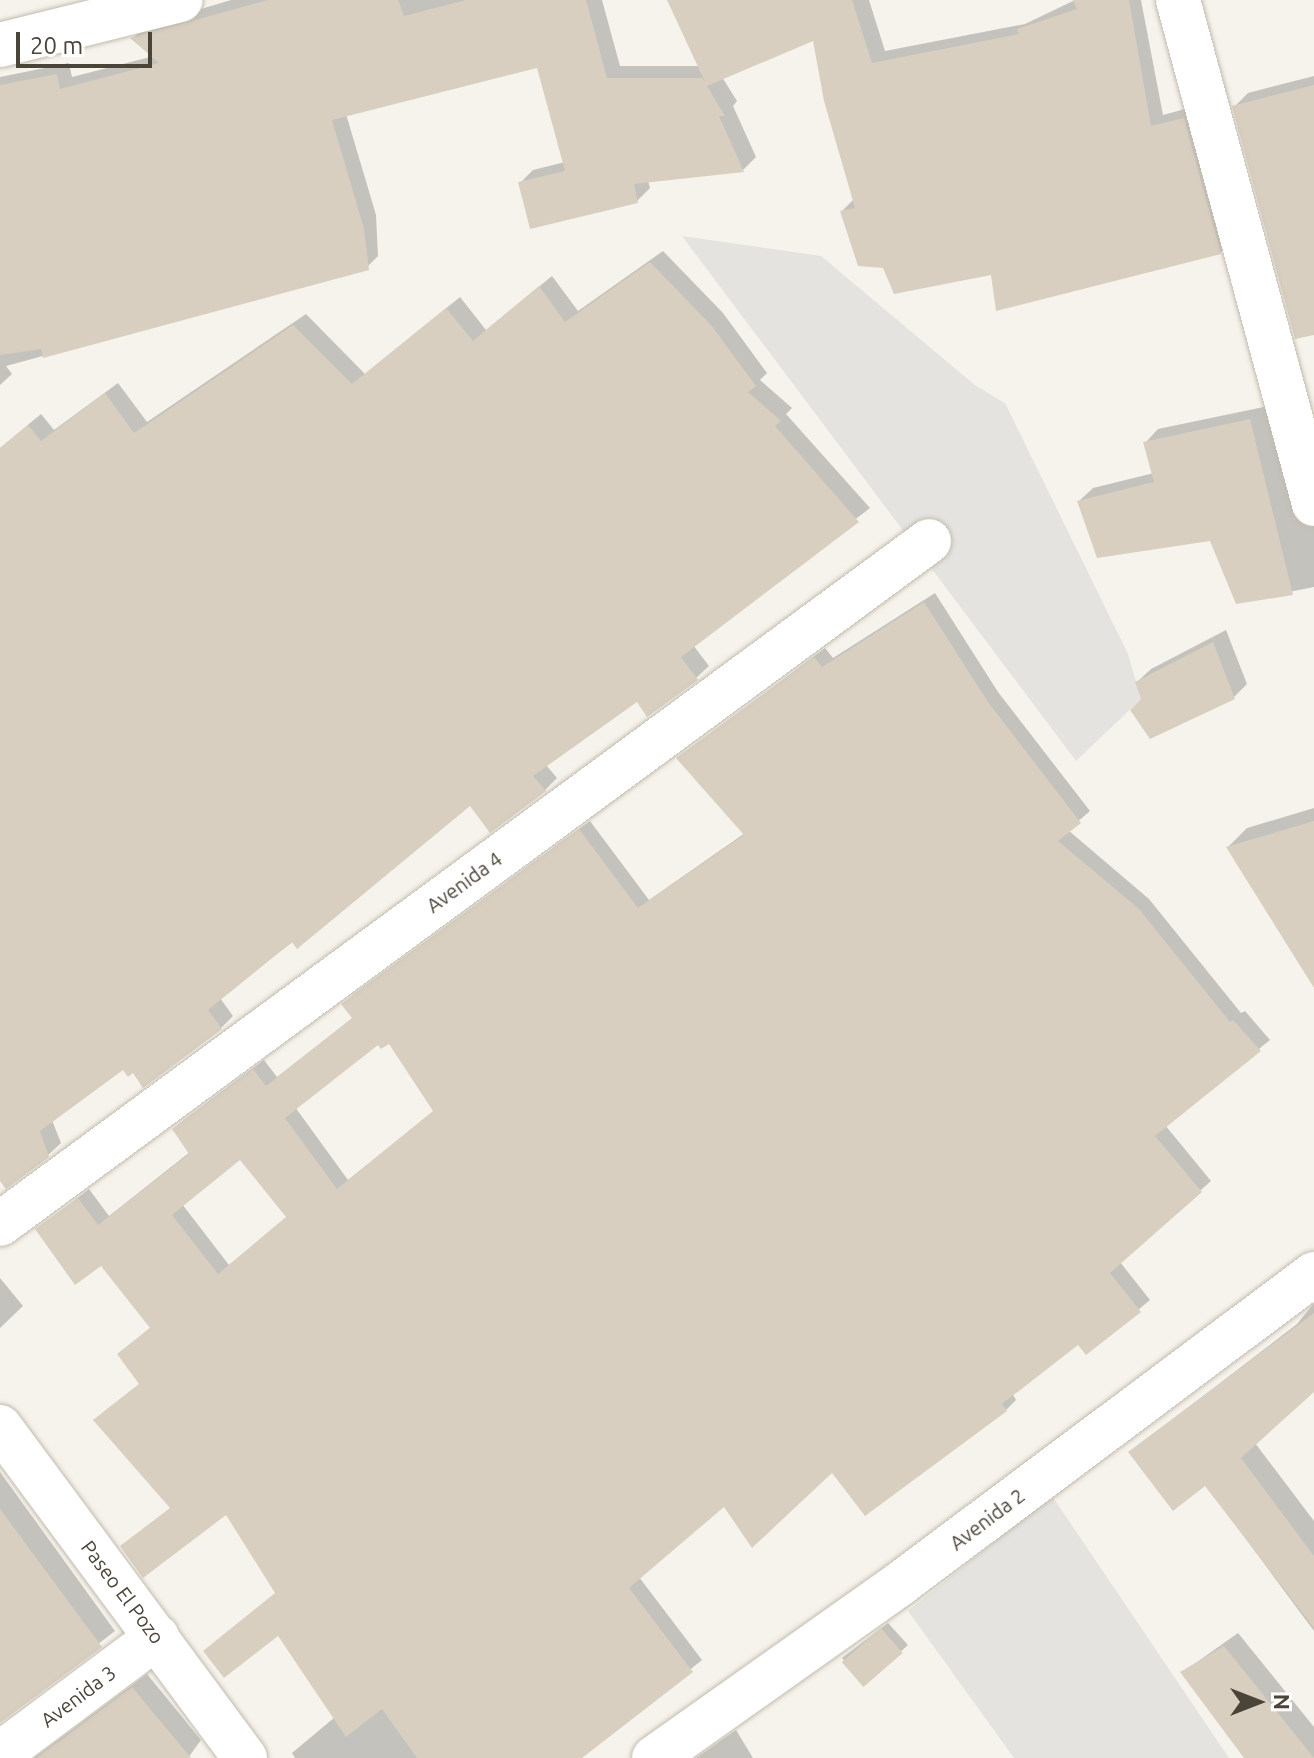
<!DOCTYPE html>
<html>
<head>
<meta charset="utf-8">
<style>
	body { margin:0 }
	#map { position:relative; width:1314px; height:1758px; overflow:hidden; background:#f6f3ec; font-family:Ubuntu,sans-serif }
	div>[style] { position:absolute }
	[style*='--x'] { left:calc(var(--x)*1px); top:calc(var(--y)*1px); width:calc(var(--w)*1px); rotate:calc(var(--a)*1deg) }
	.parking>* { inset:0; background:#e5e3e0 }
	.shadow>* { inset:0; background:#0003 }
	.building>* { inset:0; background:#d8cfc1; transform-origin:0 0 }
	.roads { filter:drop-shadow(0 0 2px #c2bbae) drop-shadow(0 0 2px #c2bbae) }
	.minor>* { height:44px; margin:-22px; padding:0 22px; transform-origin:22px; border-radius:22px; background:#fff }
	span { translate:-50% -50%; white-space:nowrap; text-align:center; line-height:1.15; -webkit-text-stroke:7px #fff; paint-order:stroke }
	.street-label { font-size:20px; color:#4b4439 }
	.north { position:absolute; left:1218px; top:1662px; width:80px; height:80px; -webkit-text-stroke:6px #fff; paint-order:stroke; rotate:90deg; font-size:22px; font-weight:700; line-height:32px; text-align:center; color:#4b4439 }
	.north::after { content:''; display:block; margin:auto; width:28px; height:36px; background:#4b4439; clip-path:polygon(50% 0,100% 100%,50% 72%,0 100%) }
	.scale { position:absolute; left:16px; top:32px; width:136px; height:36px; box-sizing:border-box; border:4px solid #4b4439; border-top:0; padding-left:10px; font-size:24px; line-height:28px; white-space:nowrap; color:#4b4439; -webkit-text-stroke:6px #fff; paint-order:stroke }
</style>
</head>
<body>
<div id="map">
	<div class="parking">
		<div style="clip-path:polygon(682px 236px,821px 256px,976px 386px,1005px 403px,1128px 654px,1141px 699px,1076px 761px)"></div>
		<div style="clip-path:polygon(1052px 1496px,1229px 1758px,1014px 1758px,908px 1611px)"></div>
	</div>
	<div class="shadow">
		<div style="clip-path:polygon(231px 0,602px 0,620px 66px,699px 66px,670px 0,869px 0,885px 51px,1025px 24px,1075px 0,1141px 0,1163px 115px,1196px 106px,1233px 240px,1220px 253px,993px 272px,884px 266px,842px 211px,854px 199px,814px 39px,722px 77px,737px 101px,733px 106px,756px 157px,743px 170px,648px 181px,650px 188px,637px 201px,520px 183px,533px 170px,565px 162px,538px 66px,346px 114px,376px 215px,378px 256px,365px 269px,6px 366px,12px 374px,0 385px,0 77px,69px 63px,72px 77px,154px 56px,133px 38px,145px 26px)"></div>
		<div style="clip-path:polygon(1314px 76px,1314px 333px,1235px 106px,1248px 93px)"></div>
		<div style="clip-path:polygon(663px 251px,723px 313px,767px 373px,760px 380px,792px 408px,786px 414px,870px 508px,693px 645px,709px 666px,696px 678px,637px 700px,546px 765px,557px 778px,545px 790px,471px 804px,220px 998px,233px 1016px,221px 1028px,134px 1071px,123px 1067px,52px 1120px,61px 1143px,48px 1155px,0 1178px,0 448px,41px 414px,54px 430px,118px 383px,147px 422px,306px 314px,365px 374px,460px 297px,486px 330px,552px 276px,578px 311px)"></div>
		<div style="clip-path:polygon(1278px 404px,1314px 511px,1314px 587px,1238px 602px,1212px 539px,1079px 501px,1093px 488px,1154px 473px,1145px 443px,1158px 429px)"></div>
		<div style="clip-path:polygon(evenodd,935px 593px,998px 692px,1090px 811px,1068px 830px,1149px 899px,1241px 1013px,1245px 1011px,1270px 1040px,1165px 1125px,1211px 1181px,1120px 1262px,1150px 1300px,1086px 1353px,1078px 1342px,1012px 1393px,1016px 1400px,1006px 1410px,724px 1504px,639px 1577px,702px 1660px,579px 1758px,295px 1758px,292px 1753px,335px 1717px,278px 1633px,206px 1651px,277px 1592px,226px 1512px,122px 1547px,172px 1507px,106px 1410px,141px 1383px,119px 1354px,151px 1327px,102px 1263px,37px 1230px,89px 1189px,109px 1216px,190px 1152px,174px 1129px,185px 1119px,264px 1060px,277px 1077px,354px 1017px,344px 1004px,354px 994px,590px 821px,649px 900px,745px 833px,679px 758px,825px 648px,833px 658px,935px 593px,389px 1041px,435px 1110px,348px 1180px,295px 1107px,378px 1042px,389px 1041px,935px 593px,241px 1157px,288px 1216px,229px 1265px,182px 1204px,241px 1157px)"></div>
		<div style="clip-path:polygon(1226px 630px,1247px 684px,1234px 697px,1143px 700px,1137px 682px,1151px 669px)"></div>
		<div style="clip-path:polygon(1314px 808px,1314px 963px,1228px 847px,1247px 828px)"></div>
		<div style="clip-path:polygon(0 1278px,23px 1306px,0 1328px)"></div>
		<div style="clip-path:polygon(1314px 1303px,1314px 1390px,1255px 1443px,1314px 1521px,1314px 1631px,1205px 1484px,1130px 1452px,1297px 1324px)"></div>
		<div style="clip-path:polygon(0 1472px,115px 1631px,0 1720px)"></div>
		<div style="clip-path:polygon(888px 1623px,908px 1645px,864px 1684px,842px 1658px)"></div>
		<div style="clip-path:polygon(1238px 1633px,1314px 1727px,1314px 1758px,1246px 1758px,1183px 1672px)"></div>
		<div style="clip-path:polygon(147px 1674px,201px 1740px,188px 1758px,34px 1758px)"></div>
		<div style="clip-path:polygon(736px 1730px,753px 1758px,696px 1758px)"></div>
	</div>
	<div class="building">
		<div style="clip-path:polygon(268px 0,398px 0,404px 16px,466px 0,586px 0,607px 78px,702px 78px,705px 82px,667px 0,852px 0,872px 63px,1019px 34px,1017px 29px,1077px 9px,1073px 0,1129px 0,1151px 126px,1184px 118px,1221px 254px,996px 311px,991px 275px,894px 294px,883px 268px,858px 266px,840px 211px,855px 208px,824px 101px,813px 41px,707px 86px,725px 116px,719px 116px,744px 172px,634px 184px,638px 203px,530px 229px,518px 182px,565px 171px,537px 68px,332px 120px,364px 229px,369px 270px,43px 358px,41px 349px,0 355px,0 85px,57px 74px,60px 89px,159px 63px,130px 38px)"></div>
		<div style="clip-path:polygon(1314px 85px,1314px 335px,1295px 339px,1232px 106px)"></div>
		<div style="clip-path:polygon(650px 262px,711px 325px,756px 386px,748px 392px,781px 421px,775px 426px,859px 522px,681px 657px,698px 680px,647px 717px,637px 702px,533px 776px,546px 791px,490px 833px,470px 806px,297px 949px,292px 942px,208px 1010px,222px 1029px,143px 1088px,133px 1073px,128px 1077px,123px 1070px,40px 1131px,49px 1157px,6px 1189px,0 1181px,0 448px,28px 425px,41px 441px,105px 393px,134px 433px,293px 325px,352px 384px,446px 308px,473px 341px,539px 286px,565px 322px)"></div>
		<div style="clip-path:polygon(1250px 419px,1293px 595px,1236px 604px,1210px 541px,1097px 558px,1077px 501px,1154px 482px,1143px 442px)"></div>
		<div style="clip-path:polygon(evenodd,924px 602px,988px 702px,1081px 823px,1058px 841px,1139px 909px,1230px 1022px,1233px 1020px,1261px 1051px,1155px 1136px,1202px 1192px,1110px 1273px,1141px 1312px,1086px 1355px,1078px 1345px,1002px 1404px,1007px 1411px,865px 1516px,832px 1473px,752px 1548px,724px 1507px,629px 1588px,693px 1672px,582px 1758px,417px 1758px,382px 1709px,346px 1737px,278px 1636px,224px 1678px,203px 1651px,275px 1593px,226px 1515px,143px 1578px,120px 1546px,170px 1508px,93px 1420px,139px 1384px,117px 1354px,150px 1328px,101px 1266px,75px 1285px,35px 1229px,78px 1198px,98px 1225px,189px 1154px,172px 1129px,253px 1069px,266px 1086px,352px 1018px,341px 1004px,579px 829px,638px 908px,744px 835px,676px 758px,814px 657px,822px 667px,924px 602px,389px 1044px,433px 1111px,337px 1189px,285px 1118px,378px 1045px,381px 1049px,389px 1044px,924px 602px,240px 1160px,286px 1217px,218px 1274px,172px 1215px,240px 1160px)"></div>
		<div style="clip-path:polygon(1213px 642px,1235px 699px,1150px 739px,1130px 710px,1141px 699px,1135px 682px)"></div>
		<div style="clip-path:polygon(1314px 821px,1314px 988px,1226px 847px)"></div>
		<div style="clip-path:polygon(1314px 1313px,1314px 1392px,1241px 1458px,1314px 1556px,1314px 1628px,1205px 1486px,1173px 1511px,1128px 1452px)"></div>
		<div style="clip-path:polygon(0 1509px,102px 1647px,0 1723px)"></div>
		<div style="left:881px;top:1628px;width:33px;height:52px;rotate:49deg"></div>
		<div style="clip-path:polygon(1224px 1646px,1314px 1758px,1244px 1758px,1180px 1672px)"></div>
		<div style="clip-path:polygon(132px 1687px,191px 1758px,36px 1758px)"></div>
	</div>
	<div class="roads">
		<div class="minor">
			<div style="--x:1178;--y:0;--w:522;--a:74.9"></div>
			<div style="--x:0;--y:45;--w:186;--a:-14"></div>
			<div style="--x:0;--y:1224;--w:1153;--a:-36.32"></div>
			<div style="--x:0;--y:1427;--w:412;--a:53.5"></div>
			<div style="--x:0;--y:1754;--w:196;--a:-36.7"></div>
			<div style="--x:654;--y:1758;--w:303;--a:-35.3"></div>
			<div style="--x:901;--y:1583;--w:516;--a:-36.8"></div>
		</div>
	</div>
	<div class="street-label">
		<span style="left:464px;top:882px;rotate:-36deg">Avenida 4</span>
		<span style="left:987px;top:1519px;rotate:-37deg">Avenida 2</span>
		<span style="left:123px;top:1592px;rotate:53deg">Paseo El Pozo</span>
		<span style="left:78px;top:1696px;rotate:-37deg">Avenida 3</span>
	</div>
	<div class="north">N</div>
	<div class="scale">20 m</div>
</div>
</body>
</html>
